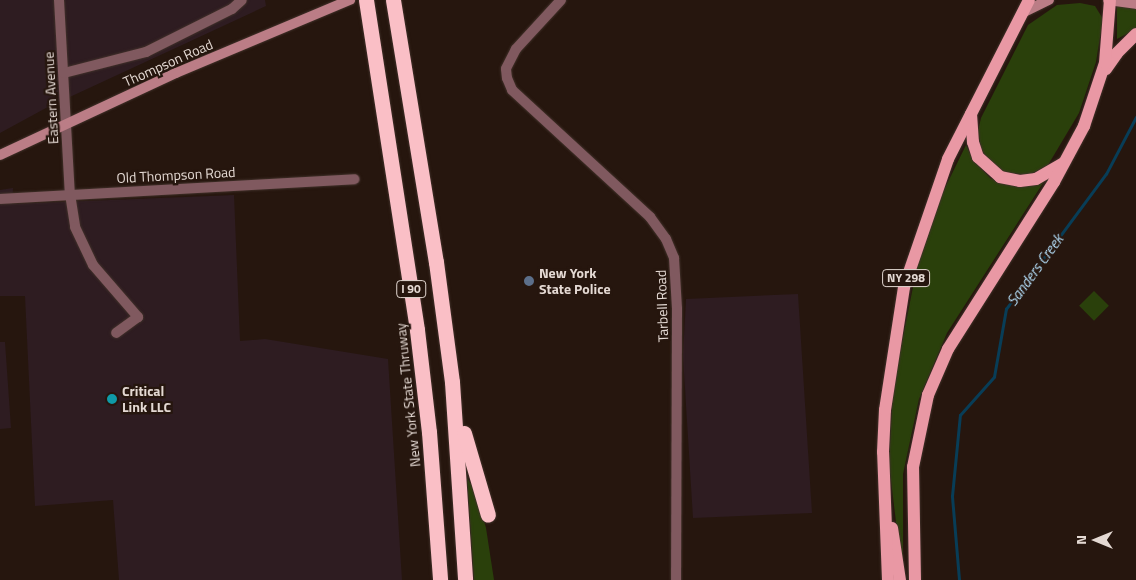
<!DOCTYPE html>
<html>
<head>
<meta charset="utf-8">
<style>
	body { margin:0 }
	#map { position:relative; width:1136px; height:580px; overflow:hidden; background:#26160e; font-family:"Titillium Web",sans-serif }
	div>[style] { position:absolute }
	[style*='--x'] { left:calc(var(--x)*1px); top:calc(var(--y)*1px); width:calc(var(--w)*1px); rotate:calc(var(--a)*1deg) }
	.industrial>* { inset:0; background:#2e1c21 }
	.green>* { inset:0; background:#2a400b; transform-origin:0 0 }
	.stream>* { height:2.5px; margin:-1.25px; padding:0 1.25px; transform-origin:1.25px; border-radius:1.25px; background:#083d57 }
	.roads { filter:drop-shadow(0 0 1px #41312a) drop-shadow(0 0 1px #41312a) }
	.street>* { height:10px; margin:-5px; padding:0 5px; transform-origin:5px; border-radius:5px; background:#80595f }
	.secondary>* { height:10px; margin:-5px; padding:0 5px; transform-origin:5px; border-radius:5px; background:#bb7d86 }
	.primary>* { height:12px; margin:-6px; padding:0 6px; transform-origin:6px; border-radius:6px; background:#e998a4 }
	.highway>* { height:15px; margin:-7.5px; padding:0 7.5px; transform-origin:7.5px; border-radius:7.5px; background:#fabfc6 }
	.dots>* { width:14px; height:14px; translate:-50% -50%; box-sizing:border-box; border:2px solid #26160e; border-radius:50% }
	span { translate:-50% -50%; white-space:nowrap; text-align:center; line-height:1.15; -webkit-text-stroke:4.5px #26160e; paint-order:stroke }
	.shield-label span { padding:1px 4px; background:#26160e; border:1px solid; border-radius:4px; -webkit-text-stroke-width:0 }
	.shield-label { font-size:12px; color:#e4d9d3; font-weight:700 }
	.street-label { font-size:14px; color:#e4d9d3 }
	.poi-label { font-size:14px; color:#e4d9d3; font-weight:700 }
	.left { translate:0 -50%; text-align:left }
	.water-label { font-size:15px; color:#b5dffa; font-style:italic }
	.north { position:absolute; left:1071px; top:515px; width:50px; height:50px; -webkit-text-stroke:4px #26160e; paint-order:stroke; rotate:270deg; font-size:14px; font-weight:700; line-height:20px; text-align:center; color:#e4d9d3 }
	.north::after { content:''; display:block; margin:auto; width:18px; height:22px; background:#e4d9d3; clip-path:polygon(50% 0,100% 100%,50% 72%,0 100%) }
</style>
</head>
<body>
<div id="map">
	<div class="industrial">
		<div style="clip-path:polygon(0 0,265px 0,266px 6px,46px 108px,0 133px)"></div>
		<div style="clip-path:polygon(13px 188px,12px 204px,234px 195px,240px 341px,265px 339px,388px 359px,402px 580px,119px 580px,113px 500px,35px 506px,25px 296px,0 296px,0 190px)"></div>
		<div style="clip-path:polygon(798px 294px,812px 513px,693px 518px,683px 356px,686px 299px)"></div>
		<div style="clip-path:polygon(0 342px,5px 342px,11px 428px,0 429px)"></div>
	</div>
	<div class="green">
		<div style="clip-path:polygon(1080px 3px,1095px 6px,1103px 19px,1096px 62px,1079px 113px,1048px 165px,1029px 175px,1003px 172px,985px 156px,981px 148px,978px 131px,981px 118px,1028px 25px,1057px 5px)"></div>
		<div style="clip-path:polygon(1117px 6px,1136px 8px,1136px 29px,1117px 39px)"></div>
		<div style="clip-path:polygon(966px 145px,973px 160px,990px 178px,1004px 183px,1045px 180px,947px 333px,919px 399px,903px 474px,903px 580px,889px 464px,893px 387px,918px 262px,943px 192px)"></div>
		<div style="left:1094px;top:291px;width:21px;height:21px;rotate:45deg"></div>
		<div style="clip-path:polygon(467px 478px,476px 492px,486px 528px,494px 580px,474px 580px)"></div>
	</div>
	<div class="stream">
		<div style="--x:959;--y:580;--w:84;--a:-94.8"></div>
		<div style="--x:952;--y:496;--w:81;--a:-84.4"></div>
		<div style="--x:960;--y:415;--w:51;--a:-48.2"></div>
		<div style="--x:994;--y:377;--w:69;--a:-80"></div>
		<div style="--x:1006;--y:309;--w:168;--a:-53.5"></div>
		<div style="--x:1106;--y:174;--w:64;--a:-62.2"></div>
	</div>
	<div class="roads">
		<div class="street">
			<div style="--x:59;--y:0;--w:194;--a:86.8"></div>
			<div style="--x:70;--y:194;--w:33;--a:81"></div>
			<div style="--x:75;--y:227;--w:42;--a:64.7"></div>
			<div style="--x:93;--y:265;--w:69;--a:49.1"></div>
			<div style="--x:138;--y:317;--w:27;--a:144"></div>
			<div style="--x:561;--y:0;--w:67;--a:132.6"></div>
			<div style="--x:516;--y:49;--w:22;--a:117"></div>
			<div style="--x:506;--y:69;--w:9;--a:84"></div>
			<div style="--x:507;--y:78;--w:13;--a:67"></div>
			<div style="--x:512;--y:90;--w:188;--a:42.6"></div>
			<div style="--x:650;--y:217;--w:27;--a:54"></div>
			<div style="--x:666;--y:239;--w:21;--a:67"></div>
			<div style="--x:674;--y:258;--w:51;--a:86.6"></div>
			<div style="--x:677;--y:309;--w:271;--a:90.2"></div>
			<div style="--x:64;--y:73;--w:85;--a:-14.4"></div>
			<div style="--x:146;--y:52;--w:96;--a:-26.6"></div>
			<div style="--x:232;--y:9;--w:13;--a:-42"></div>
			<div style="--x:0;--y:199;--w:355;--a:-3.2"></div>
		</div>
		<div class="secondary">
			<div style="--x:1108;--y:0;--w:28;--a:8"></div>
			<div style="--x:1022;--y:13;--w:30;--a:-26"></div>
			<div style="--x:0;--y:155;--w:194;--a:-25"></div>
			<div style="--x:176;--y:73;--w:189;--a:-22.8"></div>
		</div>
		<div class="primary">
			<div style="--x:1106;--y:69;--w:19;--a:-55"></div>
			<div style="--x:1117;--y:53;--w:27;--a:-45"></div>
			<div style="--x:971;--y:114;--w:28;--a:86"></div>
			<div style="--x:973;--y:142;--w:16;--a:72"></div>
			<div style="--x:978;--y:157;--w:30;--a:42"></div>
			<div style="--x:1000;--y:177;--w:20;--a:11"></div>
			<div style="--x:1020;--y:181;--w:16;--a:-7"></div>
			<div style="--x:1036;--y:179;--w:32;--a:-30"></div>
			<div style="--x:892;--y:528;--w:53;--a:81.3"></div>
			<div style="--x:888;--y:580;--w:128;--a:-92.2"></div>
			<div style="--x:883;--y:452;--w:42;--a:-87.3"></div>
			<div style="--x:885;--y:410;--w:124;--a:-81.2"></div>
			<div style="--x:904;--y:287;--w:135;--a:-71"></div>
			<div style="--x:948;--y:159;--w:178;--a:-63"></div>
			<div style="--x:915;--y:580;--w:113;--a:-91"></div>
			<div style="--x:913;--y:467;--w:74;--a:-78.2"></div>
			<div style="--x:928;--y:395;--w:50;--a:-66.5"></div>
			<div style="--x:948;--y:349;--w:198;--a:-57.6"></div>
			<div style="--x:1054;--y:182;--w:64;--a:-61.8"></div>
			<div style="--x:1084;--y:126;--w:66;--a:-71.6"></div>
			<div style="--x:1105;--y:63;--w:63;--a:-85.5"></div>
		</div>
		<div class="highway">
			<div style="--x:366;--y:0;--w:334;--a:81.2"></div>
			<div style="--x:417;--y:330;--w:103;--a:83.3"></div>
			<div style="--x:429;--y:432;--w:148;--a:85.7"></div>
			<div style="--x:393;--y:0;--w:266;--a:80.7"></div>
			<div style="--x:436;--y:262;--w:121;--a:82.4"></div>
			<div style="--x:452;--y:382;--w:198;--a:86.2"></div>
			<div style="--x:464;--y:433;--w:85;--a:73.7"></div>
		</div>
	</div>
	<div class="dots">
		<div style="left:529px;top:281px;background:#5c6f8a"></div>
		<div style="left:112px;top:399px;background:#0f9aa8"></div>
	</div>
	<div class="shield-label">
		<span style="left:906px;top:278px">NY 298</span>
		<span style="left:411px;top:289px">I 90</span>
	</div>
	<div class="street-label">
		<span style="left:168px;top:63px;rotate:-24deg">Thompson Road</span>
		<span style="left:51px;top:98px;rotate:-93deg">Eastern Avenue</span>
		<span style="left:176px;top:175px;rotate:-3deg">Old Thompson Road</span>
		<span style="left:662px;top:306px;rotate:-92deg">Tarbell Road</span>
		<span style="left:408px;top:395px;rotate:-96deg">New York State Thruway</span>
	</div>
	<div class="poi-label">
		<span class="left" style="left:539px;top:281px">New York<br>State Police</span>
		<span class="left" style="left:122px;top:399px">Critical<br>Link LLC</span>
	</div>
	<div class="water-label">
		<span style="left:1035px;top:270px;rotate:-54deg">Sanders Creek</span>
	</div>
	<div class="north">N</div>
</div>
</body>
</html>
